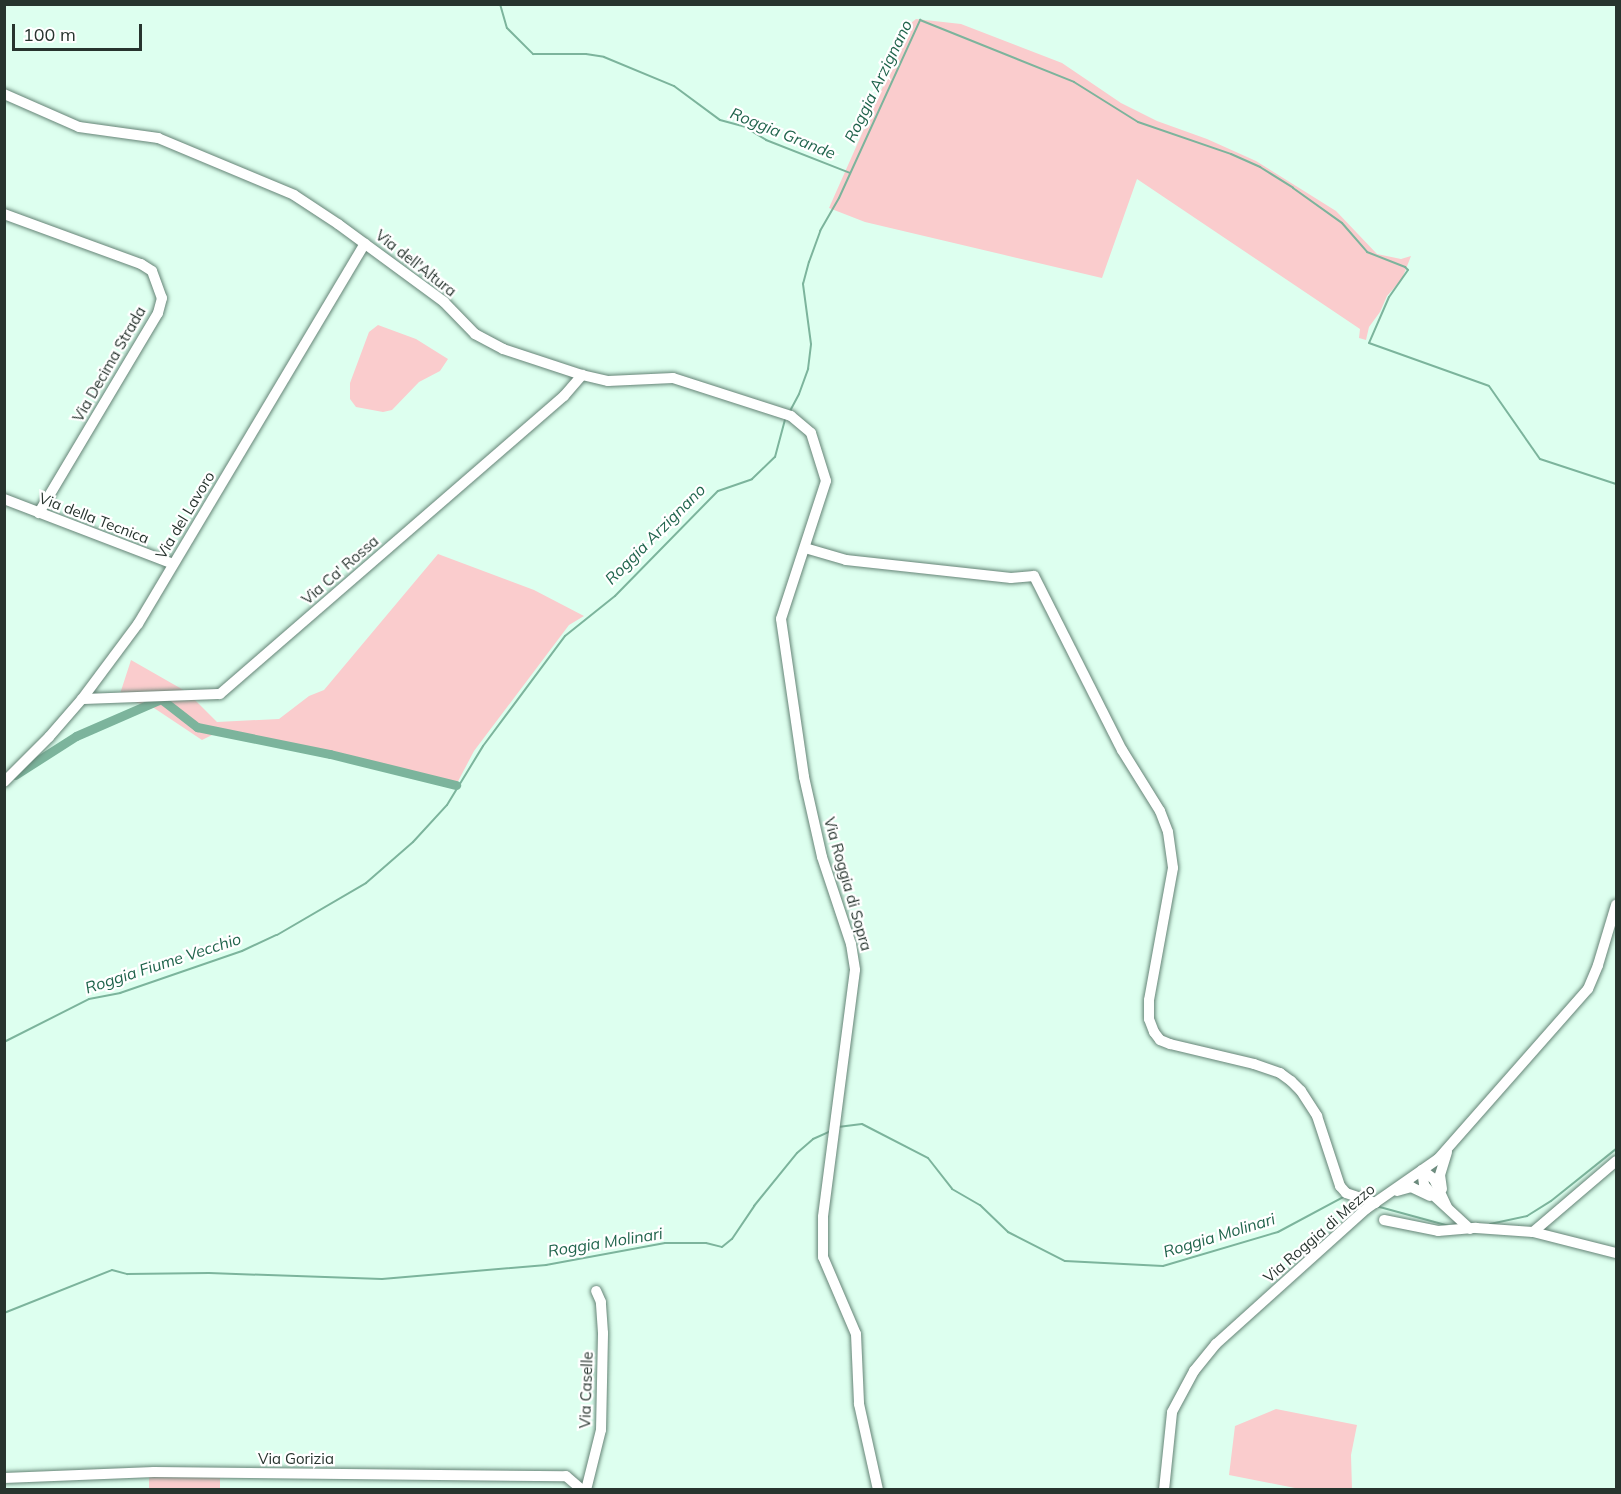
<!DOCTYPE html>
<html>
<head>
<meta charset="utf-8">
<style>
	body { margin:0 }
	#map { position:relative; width:1621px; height:1494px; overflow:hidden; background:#ddffef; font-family:Mulish,sans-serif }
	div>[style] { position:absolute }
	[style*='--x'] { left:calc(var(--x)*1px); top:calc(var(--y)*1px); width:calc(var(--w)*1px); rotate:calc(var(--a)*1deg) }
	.green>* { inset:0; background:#facccd; transform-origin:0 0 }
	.stream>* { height:2px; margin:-1px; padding:0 1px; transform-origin:1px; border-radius:1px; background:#7cb49c }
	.canal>* { height:9px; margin:-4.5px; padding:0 4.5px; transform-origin:4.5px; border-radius:4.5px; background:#7cb49c }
	.roads { filter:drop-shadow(0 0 2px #658476) drop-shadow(0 0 2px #658476) }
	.minor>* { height:10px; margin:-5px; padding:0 5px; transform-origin:5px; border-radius:5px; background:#fff }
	span { translate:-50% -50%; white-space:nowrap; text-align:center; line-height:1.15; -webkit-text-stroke:4.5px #fff; paint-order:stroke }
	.street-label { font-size:15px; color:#27342e }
	.water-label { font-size:16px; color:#20644c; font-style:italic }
	.frame { position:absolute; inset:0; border:6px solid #27342e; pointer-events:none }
	.scale { position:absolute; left:12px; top:24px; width:130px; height:27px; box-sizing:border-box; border:3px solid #27342e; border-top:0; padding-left:8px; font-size:18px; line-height:21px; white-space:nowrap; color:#27342e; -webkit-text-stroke:4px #fff; paint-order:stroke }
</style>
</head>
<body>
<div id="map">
	<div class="green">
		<div style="clip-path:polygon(916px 19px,961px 24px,1062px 63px,1121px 103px,1157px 121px,1207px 139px,1256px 161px,1336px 211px,1377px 254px,1401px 259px,1411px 256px,1402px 279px,1387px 296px,1380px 312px,1369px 327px,1366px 340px,1359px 338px,1360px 329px,1137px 179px,1102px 278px,865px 222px,829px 208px,911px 23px)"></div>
		<div style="clip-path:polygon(378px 325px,416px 339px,448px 359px,440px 371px,419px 382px,392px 410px,383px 412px,356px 407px,350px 399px,350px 383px,369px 332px)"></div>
		<div style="clip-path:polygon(438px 554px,534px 590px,584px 616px,569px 625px,474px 751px,454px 789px,381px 766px,216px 733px,202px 740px,154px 708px,119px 697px,131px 660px,187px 692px,217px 722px,279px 719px,309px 696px,324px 690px)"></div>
		<div style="clip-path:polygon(1276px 1409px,1357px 1425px,1351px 1455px,1352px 1489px,1300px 1489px,1229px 1475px,1235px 1426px)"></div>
		<div style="left:149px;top:1475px;width:71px;height:16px"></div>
	</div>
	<div class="stream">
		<div style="--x:500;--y:4;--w:25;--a:74"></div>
		<div style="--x:507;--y:28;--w:37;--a:45"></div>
		<div style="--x:533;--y:54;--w:53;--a:0"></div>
		<div style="--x:586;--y:54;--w:18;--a:9"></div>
		<div style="--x:604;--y:57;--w:76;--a:22.5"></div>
		<div style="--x:674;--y:86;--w:57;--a:36.5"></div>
		<div style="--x:720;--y:120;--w:24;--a:15"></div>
		<div style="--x:743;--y:126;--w:27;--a:31"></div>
		<div style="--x:766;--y:140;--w:90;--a:21.4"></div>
		<div style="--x:790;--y:411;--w:19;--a:-62"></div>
		<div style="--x:799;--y:394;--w:27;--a:-70"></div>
		<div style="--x:808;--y:369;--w:25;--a:-83"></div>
		<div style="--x:811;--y:344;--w:61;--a:-97.6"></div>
		<div style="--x:803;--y:284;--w:23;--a:-75"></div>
		<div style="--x:809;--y:262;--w:33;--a:-70"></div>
		<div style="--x:820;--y:231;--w:38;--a:-60"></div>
		<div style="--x:839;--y:198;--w:196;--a:-65.5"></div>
		<div style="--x:920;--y:20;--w:166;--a:21.9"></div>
		<div style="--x:1074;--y:82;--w:75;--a:32"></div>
		<div style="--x:1138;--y:122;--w:98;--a:19"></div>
		<div style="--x:1231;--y:154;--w:32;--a:24"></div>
		<div style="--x:1260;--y:167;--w:39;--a:32"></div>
		<div style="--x:1293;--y:188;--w:60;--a:35.5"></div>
		<div style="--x:1342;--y:223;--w:38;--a:49"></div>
		<div style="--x:1367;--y:252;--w:41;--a:21.5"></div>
		<div style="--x:1405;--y:267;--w:4;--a:45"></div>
		<div style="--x:1408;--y:270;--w:33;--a:125"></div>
		<div style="--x:1389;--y:297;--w:50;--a:113.5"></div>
		<div style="--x:1369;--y:343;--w:127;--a:19.7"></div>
		<div style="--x:1489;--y:386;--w:89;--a:55.1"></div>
		<div style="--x:1540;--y:459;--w:80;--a:18.2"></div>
		<div style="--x:4;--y:1042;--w:95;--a:-26.8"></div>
		<div style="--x:89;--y:999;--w:32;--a:-11"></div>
		<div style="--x:120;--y:993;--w:129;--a:-19"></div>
		<div style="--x:242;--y:951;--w:38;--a:-25"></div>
		<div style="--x:277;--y:935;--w:103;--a:-30.3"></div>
		<div style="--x:366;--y:883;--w:62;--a:-41.1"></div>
		<div style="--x:413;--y:842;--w:50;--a:-47.4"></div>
		<div style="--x:447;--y:805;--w:69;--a:-58.6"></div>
		<div style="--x:483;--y:746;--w:137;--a:-53.3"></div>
		<div style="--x:565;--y:636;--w:64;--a:-38.7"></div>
		<div style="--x:615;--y:596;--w:147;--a:-45.6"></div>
		<div style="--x:718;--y:491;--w:36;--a:-19"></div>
		<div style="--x:752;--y:479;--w:32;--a:-44"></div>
		<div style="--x:775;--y:457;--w:39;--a:-75"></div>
		<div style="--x:838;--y:1127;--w:24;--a:-7"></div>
		<div style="--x:862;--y:1124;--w:74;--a:27.3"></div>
		<div style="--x:928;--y:1158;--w:39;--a:52"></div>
		<div style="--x:952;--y:1189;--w:32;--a:30"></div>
		<div style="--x:980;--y:1205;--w:39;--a:44"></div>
		<div style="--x:1008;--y:1232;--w:64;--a:27"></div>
		<div style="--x:1065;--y:1261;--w:98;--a:2.9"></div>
		<div style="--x:1163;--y:1266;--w:120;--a:-16.5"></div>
		<div style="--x:1278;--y:1232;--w:76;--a:-28.2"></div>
		<div style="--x:1376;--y:1206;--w:76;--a:15.3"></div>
		<div style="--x:1490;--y:1224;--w:38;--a:-12"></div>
		<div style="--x:1527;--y:1216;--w:28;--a:-32"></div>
		<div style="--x:1551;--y:1201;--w:83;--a:-38.7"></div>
		<div style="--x:4;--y:1313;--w:116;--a:-21.7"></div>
		<div style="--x:112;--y:1270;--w:16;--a:15"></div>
		<div style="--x:127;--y:1274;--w:82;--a:-0.7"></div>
		<div style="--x:209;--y:1273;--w:173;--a:2"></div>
		<div style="--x:382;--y:1279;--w:165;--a:-4.9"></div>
		<div style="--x:546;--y:1265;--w:121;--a:-10.5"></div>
		<div style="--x:665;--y:1243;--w:41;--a:0"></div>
		<div style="--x:706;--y:1243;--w:16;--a:14"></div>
		<div style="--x:722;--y:1247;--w:13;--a:-39"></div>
		<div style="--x:732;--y:1239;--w:40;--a:-56"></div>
		<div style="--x:754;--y:1206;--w:68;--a:-50.9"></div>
		<div style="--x:797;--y:1153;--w:21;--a:-41"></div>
		<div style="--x:813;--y:1139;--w:20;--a:-24"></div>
	</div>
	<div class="canal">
		<div style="--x:15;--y:775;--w:72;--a:-32.6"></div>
		<div style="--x:76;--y:736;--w:93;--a:-23.5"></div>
		<div style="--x:161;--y:699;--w:46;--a:37.9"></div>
		<div style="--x:197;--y:727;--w:136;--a:11.5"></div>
		<div style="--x:330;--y:754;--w:130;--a:13.8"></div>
	</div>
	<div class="roads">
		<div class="minor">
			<div style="--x:4;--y:94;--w:82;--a:23.7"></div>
			<div style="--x:79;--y:127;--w:80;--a:7.9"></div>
			<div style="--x:158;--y:138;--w:147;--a:22.7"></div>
			<div style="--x:294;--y:195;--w:53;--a:33.4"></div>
			<div style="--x:338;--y:224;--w:132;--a:36.3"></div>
			<div style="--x:444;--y:302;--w:45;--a:45.9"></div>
			<div style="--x:475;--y:334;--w:32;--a:28"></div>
			<div style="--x:503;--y:349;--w:83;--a:18.2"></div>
			<div style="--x:582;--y:375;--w:27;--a:13"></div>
			<div style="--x:608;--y:381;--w:65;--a:-2.6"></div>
			<div style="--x:673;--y:378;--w:124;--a:17.9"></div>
			<div style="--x:791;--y:416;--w:26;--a:40"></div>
			<div style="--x:811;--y:433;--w:50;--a:72.6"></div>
			<div style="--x:826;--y:481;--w:145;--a:108.1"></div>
			<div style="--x:781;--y:619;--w:160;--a:81.7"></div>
			<div style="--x:804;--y:777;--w:82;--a:77.3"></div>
			<div style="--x:822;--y:857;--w:92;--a:71.6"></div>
			<div style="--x:851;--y:944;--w:26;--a:81"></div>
			<div style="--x:855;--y:970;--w:249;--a:97.4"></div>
			<div style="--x:823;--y:1217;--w:40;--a:90"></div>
			<div style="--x:823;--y:1257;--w:84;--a:66.8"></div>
			<div style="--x:856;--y:1334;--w:70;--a:87.5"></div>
			<div style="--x:859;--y:1404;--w:88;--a:77.5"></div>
			<div style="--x:4;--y:214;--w:146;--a:20.1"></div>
			<div style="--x:141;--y:264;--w:13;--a:32"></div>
			<div style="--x:152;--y:271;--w:29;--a:70"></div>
			<div style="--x:162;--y:298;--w:16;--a:105"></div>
			<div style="--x:158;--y:313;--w:233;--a:120.8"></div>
			<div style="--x:4;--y:499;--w:181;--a:21"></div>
			<div style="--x:805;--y:548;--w:43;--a:16.3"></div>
			<div style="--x:846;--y:560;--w:166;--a:6.2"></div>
			<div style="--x:1011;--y:578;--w:23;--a:-5"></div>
			<div style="--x:1034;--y:576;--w:195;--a:63.2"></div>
			<div style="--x:1122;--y:750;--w:72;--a:58.1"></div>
			<div style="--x:1160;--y:811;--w:22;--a:69"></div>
			<div style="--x:1168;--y:832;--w:36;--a:82"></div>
			<div style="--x:1173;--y:868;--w:134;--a:100.3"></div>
			<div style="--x:1149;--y:1000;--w:19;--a:90"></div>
			<div style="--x:1149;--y:1019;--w:14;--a:69"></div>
			<div style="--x:1154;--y:1032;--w:10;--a:53"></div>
			<div style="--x:1160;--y:1040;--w:11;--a:22"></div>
			<div style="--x:1170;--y:1044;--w:86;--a:13.4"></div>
			<div style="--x:1254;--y:1064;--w:28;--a:19"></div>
			<div style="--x:1280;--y:1073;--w:14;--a:36"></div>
			<div style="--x:1291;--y:1081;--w:14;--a:45"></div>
			<div style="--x:1301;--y:1091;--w:30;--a:57"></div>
			<div style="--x:1317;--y:1116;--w:74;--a:71.8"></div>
			<div style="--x:1340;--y:1186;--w:9;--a:49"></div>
			<div style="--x:1346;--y:1193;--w:31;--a:19"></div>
			<div style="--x:82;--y:699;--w:138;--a:-2.1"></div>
			<div style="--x:220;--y:694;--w:455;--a:-40.9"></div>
			<div style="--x:564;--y:396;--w:28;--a:-49"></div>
			<div style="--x:4;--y:782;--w:64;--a:-45"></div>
			<div style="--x:49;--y:737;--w:50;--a:-49"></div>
			<div style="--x:82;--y:699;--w:94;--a:-53.3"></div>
			<div style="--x:138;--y:624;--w:443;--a:-59.2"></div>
			<div style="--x:1442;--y:1189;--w:14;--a:-98"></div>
			<div style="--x:1440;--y:1175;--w:24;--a:-73"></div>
			<div style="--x:1397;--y:1191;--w:15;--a:-16"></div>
			<div style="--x:1411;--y:1187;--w:21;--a:25"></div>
			<div style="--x:1447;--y:1207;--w:31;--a:-115"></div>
			<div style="--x:1434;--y:1179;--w:15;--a:-143"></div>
			<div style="--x:1422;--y:1170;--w:15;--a:82"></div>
			<div style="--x:1424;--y:1185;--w:11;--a:49"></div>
			<div style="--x:1431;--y:1193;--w:53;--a:42.7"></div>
			<div style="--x:1384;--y:1220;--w:55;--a:11.5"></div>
			<div style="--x:1438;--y:1231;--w:38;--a:-5"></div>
			<div style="--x:1476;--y:1228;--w:57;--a:4"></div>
			<div style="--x:1533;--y:1232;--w:86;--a:14.2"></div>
			<div style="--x:1533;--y:1232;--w:109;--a:-40.5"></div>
			<div style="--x:4;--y:1478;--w:150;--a:-2.3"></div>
			<div style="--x:154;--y:1472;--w:412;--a:0.6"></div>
			<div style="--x:566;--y:1476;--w:21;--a:41"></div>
			<div style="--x:586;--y:1490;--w:62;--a:-76"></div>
			<div style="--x:601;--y:1430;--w:97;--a:-88.8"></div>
			<div style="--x:603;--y:1333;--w:31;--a:-94"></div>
			<div style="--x:601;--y:1302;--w:12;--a:-114"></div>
			<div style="--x:1164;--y:1490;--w:78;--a:-84.1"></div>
			<div style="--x:1172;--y:1412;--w:47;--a:-61.8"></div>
			<div style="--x:1194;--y:1371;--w:35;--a:-51"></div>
			<div style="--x:1216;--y:1344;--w:202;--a:-42"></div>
			<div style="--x:1366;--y:1209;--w:88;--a:-34.8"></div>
			<div style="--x:1438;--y:1159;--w:227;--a:-48.6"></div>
			<div style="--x:1588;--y:989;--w:26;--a:-67"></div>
			<div style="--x:1598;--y:965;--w:63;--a:-73.3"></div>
		</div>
	</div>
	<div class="street-label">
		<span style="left:416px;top:263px;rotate:38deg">Via dell'Altura</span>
		<span style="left:109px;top:364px;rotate:-60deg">Via Decima Strada</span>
		<span style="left:185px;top:515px;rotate:-59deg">Via del Lavoro</span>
		<span style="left:94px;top:518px;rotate:21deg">Via della Tecnica</span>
		<span style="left:340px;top:570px;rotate:-41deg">Via Ca' Rossa</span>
		<span style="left:848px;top:884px;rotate:74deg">Via Roggia di Sopra</span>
		<span style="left:1319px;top:1233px;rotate:-41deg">Via Roggia di Mezzo</span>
		<span style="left:586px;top:1390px;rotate:-88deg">Via Caselle</span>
		<span style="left:296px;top:1459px">Via Gorizia</span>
	</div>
	<div class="water-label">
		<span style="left:878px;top:81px;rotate:-64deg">Roggia Arzignano</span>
		<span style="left:783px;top:133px;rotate:22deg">Roggia Grande</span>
		<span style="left:655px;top:534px;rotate:-45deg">Roggia Arzignano</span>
		<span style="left:163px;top:963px;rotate:-18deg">Roggia Fiume Vecchio</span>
		<span style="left:1219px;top:1235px;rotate:-17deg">Roggia Molinari</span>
		<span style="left:605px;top:1242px;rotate:-9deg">Roggia Molinari</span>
	</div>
	<div class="frame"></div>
	<div class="scale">100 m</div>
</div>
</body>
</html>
